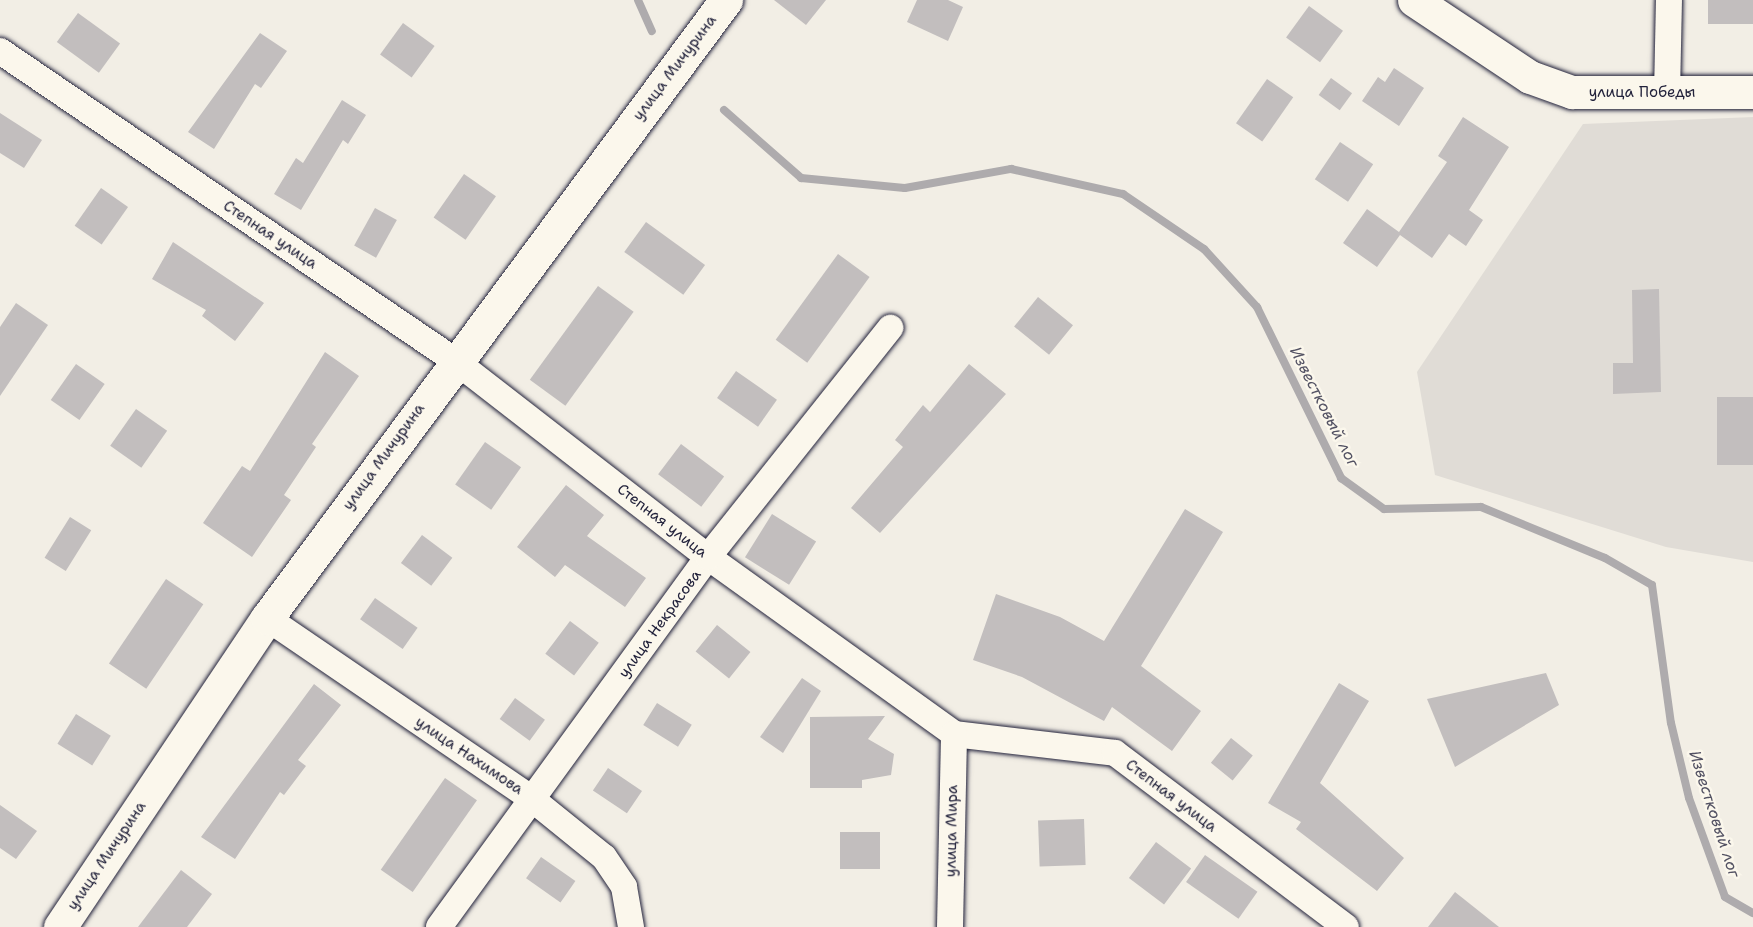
<!DOCTYPE html>
<html>
<head>
<meta charset="utf-8">
<style>
	body { margin:0 }
	#map { position:relative; width:1753px; height:927px; overflow:hidden; background:#f2eee5; font-family:"Shantell Sans",sans-serif }
	div>[style] { position:absolute }
	[style*='--x'] { left:calc(var(--x)*1px); top:calc(var(--y)*1px); width:calc(var(--w)*1px); rotate:calc(var(--a)*1deg) }
	.built>* { inset:0; background:#e0dcd6 }
	.stream>* { height:8px; margin:-4px; padding:0 4px; transform-origin:4px; border-radius:4px; background:#aeabad }
	.building>* { inset:0; background:#c2bebe; transform-origin:0 0 }
	.roads { filter:drop-shadow(0 0 2px #22223b) drop-shadow(0 0 2px #22223b) }
	.street>* { height:26px; margin:-13px; padding:0 13px; transform-origin:13px; border-radius:13px; background:#fbf7ec }
	.secondary>* { height:33px; margin:-16.5px; padding:0 16.5px; transform-origin:16.5px; border-radius:16.5px; background:#fbf7ec }
	span { translate:-50% -50%; white-space:nowrap; text-align:center; line-height:1.15; -webkit-text-stroke:5px #fbf7ec; paint-order:stroke }
	.street-label { font-size:15px; color:#22223b }
	.water-label { font-size:16px; color:#535263; font-style:italic }
</style>
</head>
<body>
<div id="map">
	<div class="built">
		<div style="clip-path:polygon(1753px 117px,1753px 562px,1666px 547px,1435px 475px,1417px 372px,1583px 124px)"></div>
	</div>
	<div class="stream">
		<div style="--x:638;--y:0;--w:34;--a:66"></div>
		<div style="--x:724;--y:110;--w:103;--a:41.4"></div>
		<div style="--x:801;--y:178;--w:104;--a:5.5"></div>
		<div style="--x:905;--y:188;--w:108;--a:-10.2"></div>
		<div style="--x:1011;--y:169;--w:115;--a:12.6"></div>
		<div style="--x:1123;--y:194;--w:98;--a:34.2"></div>
		<div style="--x:1204;--y:249;--w:79;--a:47.6"></div>
		<div style="--x:1257;--y:307;--w:191;--a:63.8"></div>
		<div style="--x:1341;--y:478;--w:53;--a:35.8"></div>
		<div style="--x:1384;--y:509;--w:97;--a:-1.2"></div>
		<div style="--x:1481;--y:507;--w:134;--a:22.4"></div>
		<div style="--x:1605;--y:558;--w:54;--a:29.9"></div>
		<div style="--x:1652;--y:585;--w:139;--a:82.2"></div>
		<div style="--x:1671;--y:723;--w:77;--a:76.5"></div>
		<div style="--x:1689;--y:798;--w:105;--a:70"></div>
		<div style="--x:1725;--y:897;--w:32;--a:30"></div>
	</div>
	<div class="building">
		<div style="clip-path:polygon(774px 0,826px 0,806px 25px)"></div>
		<div style="clip-path:polygon(917px 0,948px 0,963px 7px,948px 41px,907px 22px)"></div>
		<div style="left:1708px;top:0;width:45px;height:24px"></div>
		<div style="left:1309px;top:6px;width:42px;height:39px;rotate:36deg"></div>
		<div style="left:78px;top:13px;width:52px;height:36px;rotate:36deg"></div>
		<div style="left:403px;top:23px;width:39px;height:39px;rotate:36deg"></div>
		<div style="clip-path:polygon(260px 33px,287px 51px,261px 88px,255px 84px,214px 149px,188px 132px)"></div>
		<div style="clip-path:polygon(1394px 68px,1424px 88px,1399px 126px,1362px 101px,1378px 77px,1385px 82px)"></div>
		<div style="left:1331px;top:78px;width:26px;height:21px;rotate:36deg"></div>
		<div style="left:1267px;top:79px;width:32px;height:54px;rotate:35deg"></div>
		<div style="clip-path:polygon(342px 100px,366px 115px,348px 144px,343px 140px,301px 210px,274px 194px,296px 158px,303px 163px)"></div>
		<div style="clip-path:polygon(0 113px,42px 140px,24px 168px,0 153px)"></div>
		<div style="clip-path:polygon(1463px 117px,1509px 147px,1469px 210px,1483px 220px,1466px 246px,1449px 234px,1432px 258px,1400px 235px,1377px 267px,1343px 243px,1367px 209px,1399px 232px,1447px 162px,1438px 156px)"></div>
		<div style="left:1340px;top:142px;width:40px;height:45px;rotate:34deg"></div>
		<div style="left:464px;top:174px;width:39px;height:53px;rotate:35deg"></div>
		<div style="left:101px;top:188px;width:33px;height:46px;rotate:35deg"></div>
		<div style="left:375px;top:208px;width:25px;height:43px;rotate:29deg"></div>
		<div style="left:646px;top:222px;width:73px;height:37px;rotate:36deg"></div>
		<div style="clip-path:polygon(173px 242px,264px 303px,235px 341px,202px 316px,206px 310px,152px 279px)"></div>
		<div style="left:838px;top:254px;width:39px;height:106px;rotate:36deg"></div>
		<div style="left:598px;top:286px;width:44px;height:116px;rotate:36deg"></div>
		<div style="clip-path:polygon(1659px 289px,1661px 392px,1613px 394px,1613px 363px,1633px 363px,1632px 290px)"></div>
		<div style="left:1038px;top:297px;width:45px;height:38px;rotate:39deg"></div>
		<div style="clip-path:polygon(16px 303px,48px 325px,0 396px,0 327px)"></div>
		<div style="clip-path:polygon(325px 352px,359px 376px,312px 444px,316px 447px,284px 495px,291px 500px,252px 557px,203px 523px,242px 466px,250px 471px)"></div>
		<div style="left:76px;top:364px;width:35px;height:44px;rotate:35deg"></div>
		<div style="clip-path:polygon(969px 364px,1006px 394px,880px 533px,851px 508px,903px 447px,895px 440px,923px 405px,930px 412px)"></div>
		<div style="left:736px;top:371px;width:50px;height:33px;rotate:35deg"></div>
		<div style="left:1753px;top:397px;width:68px;height:36px;rotate:90deg"></div>
		<div style="left:136px;top:409px;width:38px;height:45px;rotate:35deg"></div>
		<div style="left:485px;top:442px;width:44px;height:52px;rotate:35deg"></div>
		<div style="left:681px;top:444px;width:54px;height:38px;rotate:37deg"></div>
		<div style="clip-path:polygon(566px 485px,604px 515px,587px 536px,646px 578px,625px 607px,565px 565px,555px 577px,517px 547px)"></div>
		<div style="clip-path:polygon(1185px 509px,1223px 532px,1141px 666px,1201px 711px,1172px 751px,1112px 707px,1104px 721px,1022px 677px,973px 660px,996px 594px,1060px 617px,1104px 641px)"></div>
		<div style="left:772px;top:514px;width:52px;height:51px;rotate:32deg"></div>
		<div style="left:70px;top:517px;width:25px;height:48px;rotate:32deg"></div>
		<div style="left:422px;top:535px;width:38px;height:35px;rotate:37deg"></div>
		<div style="left:166px;top:579px;width:45px;height:102px;rotate:34deg"></div>
		<div style="left:375px;top:598px;width:52px;height:26px;rotate:35deg"></div>
		<div style="left:570px;top:621px;width:36px;height:41px;rotate:37deg"></div>
		<div style="left:717px;top:625px;width:43px;height:34px;rotate:39deg"></div>
		<div style="clip-path:polygon(1546px 673px,1559px 705px,1455px 767px,1427px 699px)"></div>
		<div style="clip-path:polygon(802px 678px,821px 691px,783px 753px,760px 737px)"></div>
		<div style="clip-path:polygon(1339px 683px,1369px 701px,1320px 783px,1404px 858px,1377px 891px,1296px 829px,1301px 822px,1268px 803px)"></div>
		<div style="clip-path:polygon(314px 684px,341px 705px,298px 760px,306px 766px,284px 795px,280px 792px,235px 859px,201px 837px)"></div>
		<div style="left:515px;top:698px;width:37px;height:26px;rotate:36deg"></div>
		<div style="left:657px;top:703px;width:41px;height:26px;rotate:32deg"></div>
		<div style="left:76px;top:714px;width:41px;height:35px;rotate:32deg"></div>
		<div style="clip-path:polygon(885px 716px,868px 739px,894px 754px,891px 775px,862px 780px,862px 788px,810px 788px,810px 717px)"></div>
		<div style="left:1231px;top:738px;width:28px;height:32px;rotate:39deg"></div>
		<div style="left:608px;top:768px;width:41px;height:27px;rotate:34deg"></div>
		<div style="left:445px;top:778px;width:39px;height:112px;rotate:35deg"></div>
		<div style="clip-path:polygon(0 805px,37px 831px,16px 859px,0 848px)"></div>
		<div style="left:1084px;top:819px;width:46px;height:46px;rotate:88deg"></div>
		<div style="left:840px;top:832px;width:40px;height:37px"></div>
		<div style="left:1156px;top:842px;width:44px;height:45px;rotate:37deg"></div>
		<div style="left:1205px;top:855px;width:64px;height:33px;rotate:35deg"></div>
		<div style="left:541px;top:857px;width:42px;height:26px;rotate:35deg"></div>
		<div style="clip-path:polygon(181px 870px,212px 894px,187px 927px,138px 927px)"></div>
		<div style="clip-path:polygon(1455px 892px,1499px 927px,1428px 927px)"></div>
	</div>
	<div class="roads">
		<div class="street">
			<div style="--x:0;--y:51;--w:549;--a:34.24"></div>
			<div style="--x:454;--y:360;--w:321;--a:37.8"></div>
			<div style="--x:708;--y:557;--w:303;--a:35.7"></div>
			<div style="--x:954;--y:734;--w:162;--a:6.7"></div>
			<div style="--x:1115;--y:753;--w:289;--a:37"></div>
			<div style="--x:1667;--y:94;--w:94;--a:-88.8"></div>
			<div style="--x:267;--y:618;--w:321;--a:34.3"></div>
			<div style="--x:532;--y:799;--w:92;--a:38.9"></div>
			<div style="--x:604;--y:857;--w:36;--a:56"></div>
			<div style="--x:624;--y:887;--w:41;--a:80.1"></div>
			<div style="--x:439;--y:927;--w:457;--a:-54"></div>
			<div style="--x:708;--y:557;--w:293;--a:-51.5"></div>
			<div style="--x:950;--y:927;--w:193;--a:-88.8"></div>
		</div>
		<div class="secondary">
			<div style="--x:1414;--y:0;--w:139;--a:33.6"></div>
			<div style="--x:1530;--y:77;--w:45;--a:19.7"></div>
			<div style="--x:1572;--y:92;--w:181;--a:0"></div>
			<div style="--x:60;--y:927;--w:372;--a:-56.2"></div>
			<div style="--x:267;--y:618;--w:770;--a:-53.4"></div>
		</div>
	</div>
	<div class="street-label">
		<span style="left:675px;top:68px;rotate:-53deg">улица Мичурина</span>
		<span style="left:1642px;top:93px">улица Победы</span>
		<span style="left:270px;top:235px;rotate:34deg">Степная улица</span>
		<span style="left:384px;top:457px;rotate:-54deg">улица Мичурина</span>
		<span style="left:662px;top:521px;rotate:38deg">Степная улица</span>
		<span style="left:660px;top:624px;rotate:-54deg">улица Некрасова</span>
		<span style="left:469px;top:756px;rotate:34deg">улица Нахимова</span>
		<span style="left:1171px;top:796px;rotate:37deg">Степная улица</span>
		<span style="left:952px;top:831px;rotate:-89deg">улица Мира</span>
		<span style="left:107px;top:856px;rotate:-56deg">улица Мичурина</span>
	</div>
	<div class="water-label">
		<span style="left:1324px;top:407px;rotate:63deg">Известковый лог</span>
		<span style="left:1714px;top:814px;rotate:72deg">Известковый лог</span>
	</div>
</div>
</body>
</html>
